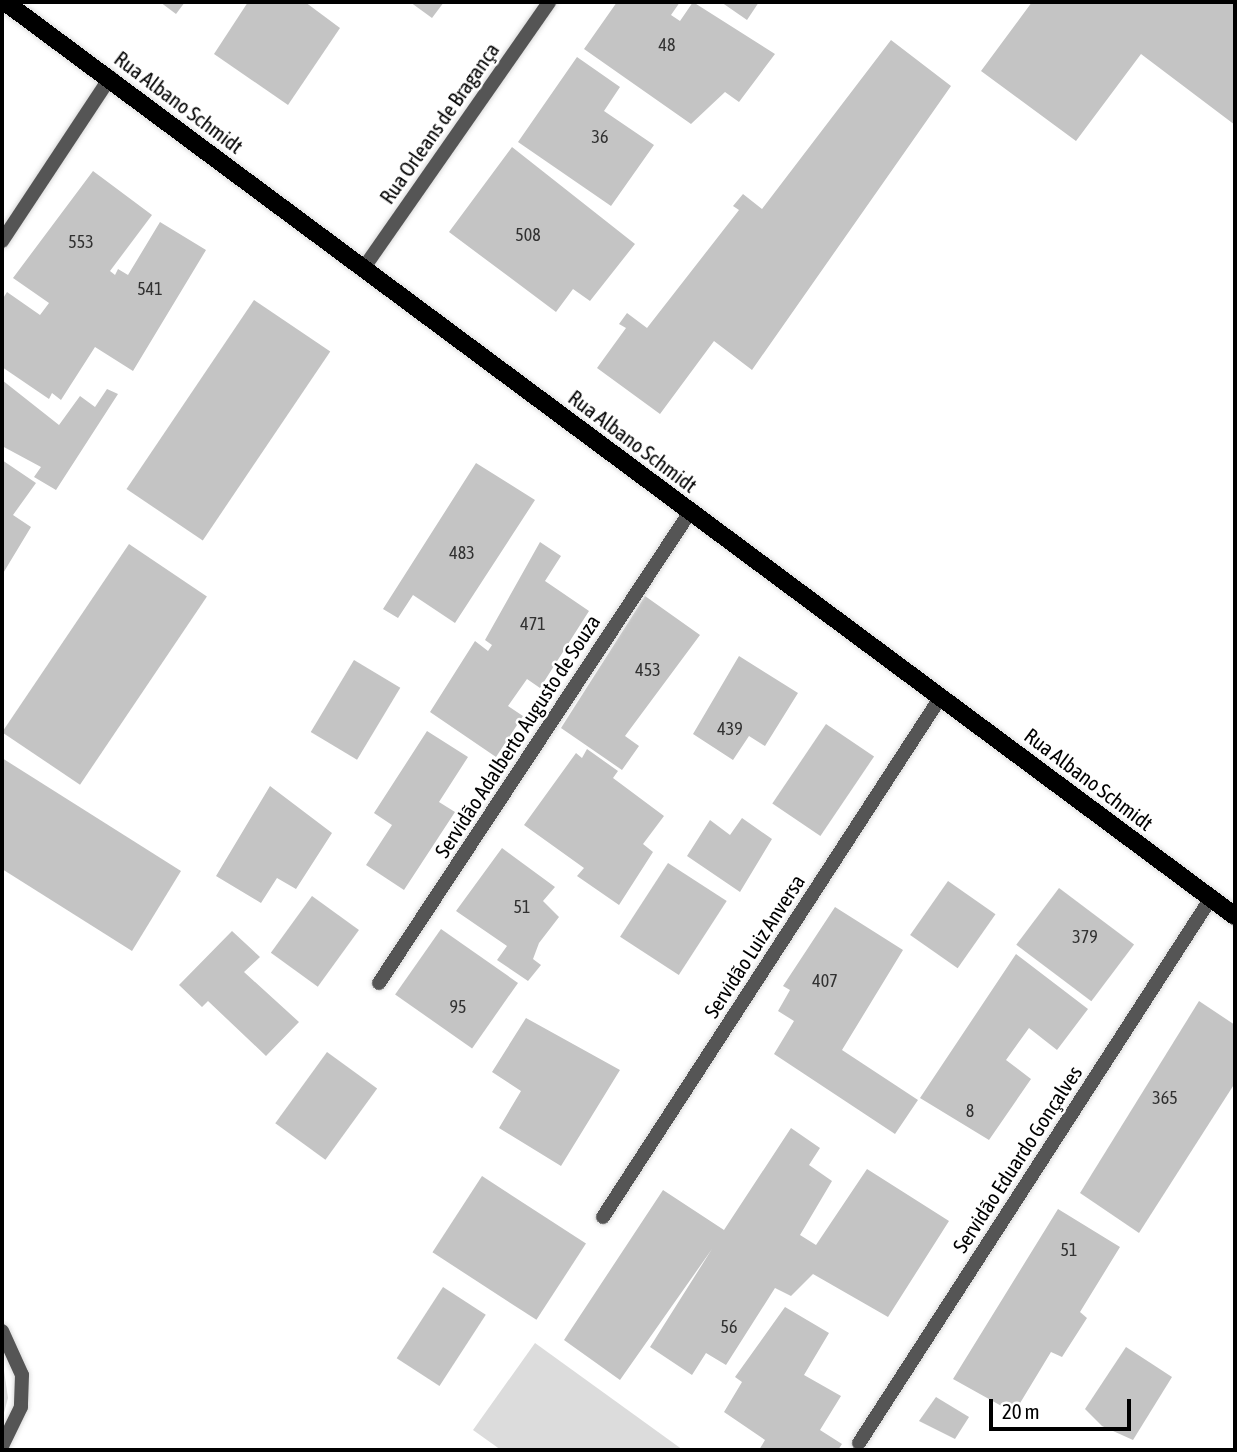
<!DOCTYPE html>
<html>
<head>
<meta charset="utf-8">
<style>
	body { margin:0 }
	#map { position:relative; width:1237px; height:1452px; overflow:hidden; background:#fff; font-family:"Asap Condensed",sans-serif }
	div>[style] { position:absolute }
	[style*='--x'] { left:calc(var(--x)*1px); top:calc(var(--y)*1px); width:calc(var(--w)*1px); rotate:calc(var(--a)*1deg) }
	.green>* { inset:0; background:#dcdcdc }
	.building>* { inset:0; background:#c4c4c4; transform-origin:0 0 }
	.roads { filter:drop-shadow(0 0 2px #dbdbdb) drop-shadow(0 0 2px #dbdbdb) }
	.minor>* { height:14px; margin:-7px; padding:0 7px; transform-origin:7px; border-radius:7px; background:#555 }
	.primary>* { height:18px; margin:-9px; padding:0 9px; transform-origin:9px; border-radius:9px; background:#000 }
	span { translate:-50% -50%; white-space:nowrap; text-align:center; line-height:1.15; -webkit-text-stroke:5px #fff; paint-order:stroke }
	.number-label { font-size:18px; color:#313131 }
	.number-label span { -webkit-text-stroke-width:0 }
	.street-label { font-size:21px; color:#000 }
	.frame { position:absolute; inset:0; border:4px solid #000; pointer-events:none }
	.scale { position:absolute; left:989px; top:1399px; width:142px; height:32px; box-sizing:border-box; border:4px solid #000; border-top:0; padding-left:9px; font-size:21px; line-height:24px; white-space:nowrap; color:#000; -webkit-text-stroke:5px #fff; paint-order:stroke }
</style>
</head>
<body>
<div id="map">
	<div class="green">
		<div style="clip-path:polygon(535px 1343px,683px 1450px,501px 1450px,473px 1430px)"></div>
		<div style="clip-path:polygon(2px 1357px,8px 1398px,2px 1420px)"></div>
	</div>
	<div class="building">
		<div style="clip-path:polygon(160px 2px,185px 2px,176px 14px)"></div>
		<div style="clip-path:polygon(248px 2px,305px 2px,340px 28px,288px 105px,214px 54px)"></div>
		<div style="clip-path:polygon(410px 2px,444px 2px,432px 18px)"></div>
		<div style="clip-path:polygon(617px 2px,680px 2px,671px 15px,680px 21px,693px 2px,775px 54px,739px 102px,725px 92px,691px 124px,584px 49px)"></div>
		<div style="clip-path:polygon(721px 2px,759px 2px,747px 20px)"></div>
		<div style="clip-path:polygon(1032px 2px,1234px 2px,1235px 125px,1141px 54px,1076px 141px,981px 71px)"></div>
		<div style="clip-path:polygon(891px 40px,951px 86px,752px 370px,714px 341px,660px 414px,597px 368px,626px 328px,619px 324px,627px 313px,647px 328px,739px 210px,733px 206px,743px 194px,762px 209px)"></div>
		<div style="clip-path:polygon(577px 57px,620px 87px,604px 111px,654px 145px,611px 206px,518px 142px)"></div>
		<div style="clip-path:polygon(512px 147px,635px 244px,590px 301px,573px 289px,556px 312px,449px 232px)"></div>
		<div style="clip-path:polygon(93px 171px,152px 215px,110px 271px,115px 275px,118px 269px,128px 275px,160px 222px,206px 250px,133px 371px,95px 347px,61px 400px,52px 393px,49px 399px,2px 367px,2px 300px,7px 292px,40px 315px,49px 303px,13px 278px)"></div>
		<div style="left:254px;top:300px;width:92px;height:228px;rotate:34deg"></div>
		<div style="clip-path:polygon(2px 380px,59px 425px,80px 396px,95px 407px,107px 389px,118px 394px,56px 490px,34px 477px,41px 467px,2px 446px)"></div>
		<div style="clip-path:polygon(2px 460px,36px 483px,13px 515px,31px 527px,2px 575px)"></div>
		<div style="clip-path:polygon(476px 463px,535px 500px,455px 623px,413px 595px,398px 618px,383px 609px)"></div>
		<div style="clip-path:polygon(540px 542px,561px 556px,545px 581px,589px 611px,540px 688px,527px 679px,508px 706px,523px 716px,496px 757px,430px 712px,475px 641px,488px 651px,492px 645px,485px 640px)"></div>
		<div style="left:129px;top:544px;width:94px;height:227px;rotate:34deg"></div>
		<div style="clip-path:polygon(645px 596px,700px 635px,625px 736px,639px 746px,622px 770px,561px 728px)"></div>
		<div style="clip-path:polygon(739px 656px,798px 693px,765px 746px,749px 736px,733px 760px,693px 734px)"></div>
		<div style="left:354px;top:660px;width:54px;height:84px;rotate:31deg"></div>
		<div style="left:826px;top:724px;width:58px;height:96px;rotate:34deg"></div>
		<div style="clip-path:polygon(427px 731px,468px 757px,439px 802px,455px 812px,404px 890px,366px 865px,392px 825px,374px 813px)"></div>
		<div style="clip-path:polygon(587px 749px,618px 771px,613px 778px,664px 816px,643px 844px,653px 852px,619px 905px,577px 876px,584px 868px,524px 825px,576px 753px,582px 758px)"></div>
		<div style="clip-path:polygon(2px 758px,181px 871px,132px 951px,2px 869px)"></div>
		<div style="clip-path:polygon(270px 786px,332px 833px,296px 889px,277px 878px,261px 903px,216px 876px)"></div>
		<div style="clip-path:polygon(742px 818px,772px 839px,740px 892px,687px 856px,710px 820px,730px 835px)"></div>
		<div style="clip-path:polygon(502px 848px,555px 887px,543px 901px,559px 917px,539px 943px,533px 959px,541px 965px,528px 981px,497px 960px,507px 946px,456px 911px)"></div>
		<div style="left:668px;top:863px;width:70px;height:88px;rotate:33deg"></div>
		<div style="left:948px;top:881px;width:58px;height:66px;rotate:35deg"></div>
		<div style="left:1059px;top:888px;width:94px;height:71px;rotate:37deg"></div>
		<div style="left:312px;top:896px;width:58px;height:70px;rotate:36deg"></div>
		<div style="clip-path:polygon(835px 907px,903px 950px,842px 1050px,918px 1100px,895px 1134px,774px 1054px,794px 1021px,778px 1011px,790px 990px,783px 986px)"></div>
		<div style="left:441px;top:929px;width:94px;height:80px;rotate:35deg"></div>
		<div style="clip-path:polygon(232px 931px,260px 957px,244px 972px,299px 1022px,266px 1056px,208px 1001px,202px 1007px,179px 985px)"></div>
		<div style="clip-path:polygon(1016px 954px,1088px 1009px,1057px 1050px,1029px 1028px,1006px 1060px,1031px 1079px,989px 1140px,920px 1098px)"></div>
		<div style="clip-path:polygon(1199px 1001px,1235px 1025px,1235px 1083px,1139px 1233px,1080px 1193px)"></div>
		<div style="clip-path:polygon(526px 1018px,620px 1070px,561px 1166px,499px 1128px,521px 1091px,492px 1072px)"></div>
		<div style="left:327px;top:1052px;width:62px;height:88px;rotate:36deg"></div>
		<div style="clip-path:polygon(791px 1128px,820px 1148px,809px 1165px,832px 1181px,800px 1235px,816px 1245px,867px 1169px,949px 1221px,888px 1317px,813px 1274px,791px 1296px,775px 1288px,726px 1365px,706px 1353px,692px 1375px,650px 1347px,712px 1249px,620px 1380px,564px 1340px,663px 1190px,724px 1230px)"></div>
		<div style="left:482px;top:1176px;width:124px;height:91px;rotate:33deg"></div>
		<div style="clip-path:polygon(1058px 1209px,1120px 1247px,1080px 1312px,1087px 1318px,1062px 1357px,1051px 1352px,1014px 1413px,953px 1379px)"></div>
		<div style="left:443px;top:1287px;width:51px;height:85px;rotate:33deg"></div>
		<div style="clip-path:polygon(785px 1307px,829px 1333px,804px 1375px,841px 1396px,820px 1430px,842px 1444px,838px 1450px,759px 1450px,765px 1440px,724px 1412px,742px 1382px,735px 1377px)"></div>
		<div style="clip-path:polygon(1126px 1347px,1172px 1377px,1133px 1440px,1102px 1426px,1085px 1409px)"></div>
		<div style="clip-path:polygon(936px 1397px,969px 1417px,955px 1439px,919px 1421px)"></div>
	</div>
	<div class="roads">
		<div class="minor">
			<div style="--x:2;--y:241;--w:196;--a:-56.5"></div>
			<div style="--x:363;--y:269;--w:325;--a:-55.1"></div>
			<div style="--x:379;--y:983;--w:564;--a:-56.56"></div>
			<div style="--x:603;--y:1217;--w:619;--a:-57"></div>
			<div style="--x:2;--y:1331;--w:48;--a:65.6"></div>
			<div style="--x:22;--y:1375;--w:32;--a:92"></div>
			<div style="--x:21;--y:1407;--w:43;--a:116"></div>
			<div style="--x:859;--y:1443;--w:649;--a:-57.14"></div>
		</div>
		<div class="primary">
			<div style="--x:5;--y:2;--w:1532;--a:36.62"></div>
		</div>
	</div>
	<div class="number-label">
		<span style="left:667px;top:45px">48</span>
		<span style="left:600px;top:137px">36</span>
		<span style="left:528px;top:235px">508</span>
		<span style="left:81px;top:242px">553</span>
		<span style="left:150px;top:289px">541</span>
		<span style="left:462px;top:553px">483</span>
		<span style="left:533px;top:624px">471</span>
		<span style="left:648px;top:670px">453</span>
		<span style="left:730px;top:729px">439</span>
		<span style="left:522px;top:907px">51</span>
		<span style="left:1085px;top:937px">379</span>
		<span style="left:825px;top:981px">407</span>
		<span style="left:458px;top:1007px">95</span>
		<span style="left:1165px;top:1098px">365</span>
		<span style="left:970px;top:1111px">8</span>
		<span style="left:1069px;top:1250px">51</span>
		<span style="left:729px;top:1327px">56</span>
	</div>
	<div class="street-label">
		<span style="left:179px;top:102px;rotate:37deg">Rua Albano Schmidt</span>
		<span style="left:439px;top:123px;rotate:-55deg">Rua Orleans de Bragança</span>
		<span style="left:633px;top:441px;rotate:37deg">Rua Albano Schmidt</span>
		<span style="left:517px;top:736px;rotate:-57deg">Servidão Adalberto Augusto de Souza</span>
		<span style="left:1089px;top:779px;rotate:37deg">Rua Albano Schmidt</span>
		<span style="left:754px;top:946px;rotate:-57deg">Servidão Luiz Anversa</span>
		<span style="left:1017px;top:1159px;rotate:-57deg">Servidão Eduardo Gonçalves</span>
	</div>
	<div class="frame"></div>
	<div class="scale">20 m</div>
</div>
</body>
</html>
